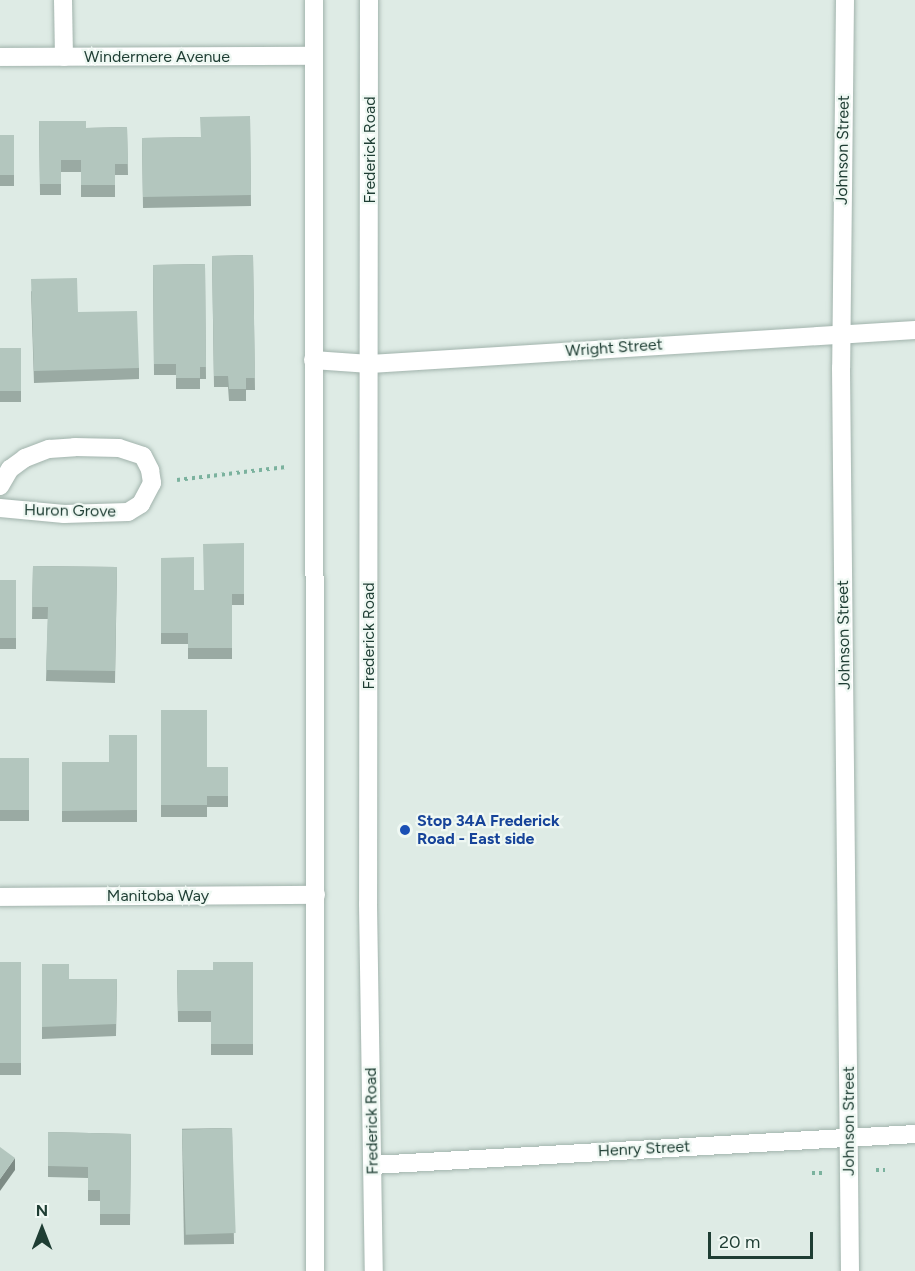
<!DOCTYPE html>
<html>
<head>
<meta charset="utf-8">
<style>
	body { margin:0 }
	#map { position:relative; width:915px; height:1271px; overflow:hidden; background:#deebe5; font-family:Figtree,sans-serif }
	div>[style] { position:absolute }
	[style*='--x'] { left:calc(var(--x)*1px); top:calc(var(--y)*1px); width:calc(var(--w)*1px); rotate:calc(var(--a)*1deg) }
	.path>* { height:4px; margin-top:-2px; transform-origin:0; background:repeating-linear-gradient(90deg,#7bb29e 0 3px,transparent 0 7.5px) }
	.roads { filter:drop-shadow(0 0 2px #a1b3ac) drop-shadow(0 0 2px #a1b3ac) }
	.minor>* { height:18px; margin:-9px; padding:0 9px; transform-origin:9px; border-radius:9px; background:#fff }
	.secondary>* { height:18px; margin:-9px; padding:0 9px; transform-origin:9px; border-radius:9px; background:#fff }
	.wall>* { inset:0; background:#9aaaa3; transform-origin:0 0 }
	.shaded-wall>* { inset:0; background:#7d8b85 }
	.building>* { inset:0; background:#b3c6be; transform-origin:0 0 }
	.dots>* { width:16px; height:16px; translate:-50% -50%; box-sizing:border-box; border:3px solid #eff8f3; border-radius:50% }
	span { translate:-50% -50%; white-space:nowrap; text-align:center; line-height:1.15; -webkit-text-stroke:4.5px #eff8f3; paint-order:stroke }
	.street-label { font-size:16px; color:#1e3d33 }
	.transit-label { font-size:16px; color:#164399; font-weight:700 }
	.left { translate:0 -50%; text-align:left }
	.north { position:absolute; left:12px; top:1199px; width:60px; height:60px; -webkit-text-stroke:4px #eff8f3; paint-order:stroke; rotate:0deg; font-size:16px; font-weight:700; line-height:24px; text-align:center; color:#1e3d33 }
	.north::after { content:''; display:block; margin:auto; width:21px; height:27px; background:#1e3d33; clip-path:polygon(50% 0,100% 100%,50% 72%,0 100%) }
	.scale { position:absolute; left:708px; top:1232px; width:105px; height:27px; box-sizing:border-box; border:3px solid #1e3d33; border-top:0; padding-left:8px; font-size:18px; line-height:21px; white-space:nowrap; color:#1e3d33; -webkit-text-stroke:4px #eff8f3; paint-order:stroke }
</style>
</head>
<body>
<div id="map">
	<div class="path">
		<div style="--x:177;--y:480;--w:110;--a:-6.8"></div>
		<div style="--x:876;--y:1170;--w:9;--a:0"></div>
		<div style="--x:812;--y:1173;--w:11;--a:0"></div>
	</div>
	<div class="roads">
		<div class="minor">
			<div style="--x:63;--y:0;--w:57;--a:89"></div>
			<div style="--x:845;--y:0;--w:368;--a:90.6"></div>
			<div style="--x:841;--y:368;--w:903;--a:89.43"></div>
			<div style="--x:0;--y:57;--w:314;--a:-0.2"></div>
			<div style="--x:313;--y:360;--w:57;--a:4"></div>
			<div style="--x:370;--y:364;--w:546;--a:-3.57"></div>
			<div style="--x:0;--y:486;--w:20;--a:-60"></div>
			<div style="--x:10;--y:469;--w:19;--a:-36"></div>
			<div style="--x:25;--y:458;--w:26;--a:-21"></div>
			<div style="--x:49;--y:449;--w:26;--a:-4"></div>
			<div style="--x:75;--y:447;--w:44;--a:1.3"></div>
			<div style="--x:119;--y:448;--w:25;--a:18"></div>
			<div style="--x:143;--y:456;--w:16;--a:63"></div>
			<div style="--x:150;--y:470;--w:13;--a:81"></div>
			<div style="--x:152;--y:483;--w:24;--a:118"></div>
			<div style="--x:141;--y:504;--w:15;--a:148"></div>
			<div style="--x:128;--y:512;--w:64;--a:178.2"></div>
			<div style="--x:64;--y:514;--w:64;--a:-174.6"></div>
			<div style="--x:0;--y:897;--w:316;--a:-0.4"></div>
			<div style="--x:373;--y:1165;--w:543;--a:-3.27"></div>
		</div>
		<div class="secondary">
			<div style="--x:314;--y:0;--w:1271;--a:89.95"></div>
			<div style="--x:369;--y:0;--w:904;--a:90.06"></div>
			<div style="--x:368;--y:904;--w:367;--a:89.1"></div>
		</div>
	</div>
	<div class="wall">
		<div style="clip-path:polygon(250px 116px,251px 206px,143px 208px,142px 138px,201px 137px)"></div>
		<div style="clip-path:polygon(39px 121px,86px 128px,127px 127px,128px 175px,115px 175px,115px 197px,81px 197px,81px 172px,61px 172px,61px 195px,40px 195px)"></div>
		<div style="left:0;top:135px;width:14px;height:51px"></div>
		<div style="clip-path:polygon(253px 255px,255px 390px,246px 390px,246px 401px,229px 401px,228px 387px,214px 387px,212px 256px)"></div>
		<div style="clip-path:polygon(205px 264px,206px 379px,200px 379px,200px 389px,176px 389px,176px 375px,154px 375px,153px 265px)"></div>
		<div style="clip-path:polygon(31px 291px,78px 312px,139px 368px,139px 379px,34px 383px)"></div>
		<div style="left:0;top:348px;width:21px;height:54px"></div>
		<div style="clip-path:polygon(244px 543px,244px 605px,232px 605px,232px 659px,188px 659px,188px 644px,161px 644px,161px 558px,194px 590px,204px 590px)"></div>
		<div style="clip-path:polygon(33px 566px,117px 567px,115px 683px,46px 681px,48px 619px,32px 619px)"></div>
		<div style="left:0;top:580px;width:16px;height:69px"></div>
		<div style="clip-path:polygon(161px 710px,207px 767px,228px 767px,228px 807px,207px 807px,207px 817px,161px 817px)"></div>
		<div style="clip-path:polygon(137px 735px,137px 822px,62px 822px,62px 762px,109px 762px)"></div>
		<div style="left:0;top:758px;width:29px;height:63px"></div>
		<div style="left:0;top:962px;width:21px;height:113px"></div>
		<div style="clip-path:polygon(253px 962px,253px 1055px,211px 1055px,211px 1022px,178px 1022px,177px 970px,213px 970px)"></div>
		<div style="clip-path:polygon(42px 964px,69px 979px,117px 979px,116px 1036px,42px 1039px)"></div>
		<div style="left:232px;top:1128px;width:116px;height:50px;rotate:89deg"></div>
		<div style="clip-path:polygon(48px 1132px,131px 1134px,130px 1225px,100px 1225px,100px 1201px,88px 1201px,88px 1178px,48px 1177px)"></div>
	</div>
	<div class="shaded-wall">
		<div style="clip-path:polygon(15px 1158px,15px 1170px,0 1191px,0 1179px)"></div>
	</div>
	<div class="building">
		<div style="clip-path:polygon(250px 116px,251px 195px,143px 197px,142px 138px,201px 137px,200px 117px)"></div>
		<div style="clip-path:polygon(39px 121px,86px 121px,86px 128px,127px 127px,128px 164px,115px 164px,115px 185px,81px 185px,81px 160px,61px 160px,61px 184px,40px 184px)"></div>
		<div style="left:0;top:135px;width:14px;height:40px"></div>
		<div style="clip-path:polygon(253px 255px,255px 378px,246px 378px,246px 389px,229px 389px,228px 376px,214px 376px,212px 256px)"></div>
		<div style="clip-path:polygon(205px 264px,206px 367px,200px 367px,200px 378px,176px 378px,176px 364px,154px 364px,153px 265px)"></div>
		<div style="clip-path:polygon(77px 278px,78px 312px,137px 311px,139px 368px,34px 371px,31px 279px)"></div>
		<div style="left:0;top:348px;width:21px;height:43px"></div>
		<div style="clip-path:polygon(244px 543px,244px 594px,232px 594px,232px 648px,188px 648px,188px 633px,161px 633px,161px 558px,194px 557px,194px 590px,204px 590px,203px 544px)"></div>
		<div style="clip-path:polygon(33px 566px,117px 567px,115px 671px,46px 670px,48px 607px,32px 607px)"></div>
		<div style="left:0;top:580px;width:16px;height:58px"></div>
		<div style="clip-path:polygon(161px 710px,207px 710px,207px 767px,228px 767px,228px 796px,207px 796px,207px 805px,161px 805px)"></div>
		<div style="clip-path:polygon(109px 735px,137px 735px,137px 810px,62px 811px,62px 762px,109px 762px)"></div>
		<div style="left:0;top:758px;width:29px;height:52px"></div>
		<div style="left:0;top:962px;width:21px;height:101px"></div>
		<div style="clip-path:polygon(213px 962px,253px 962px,253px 1044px,211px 1044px,211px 1011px,178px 1011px,177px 970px,213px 970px)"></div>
		<div style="clip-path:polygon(42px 964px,69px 964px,69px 979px,117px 979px,116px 1024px,42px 1027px)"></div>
		<div style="left:232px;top:1128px;width:105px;height:50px;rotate:88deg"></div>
		<div style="clip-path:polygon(48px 1132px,131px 1134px,130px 1214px,100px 1214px,100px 1190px,88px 1190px,88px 1167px,48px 1166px)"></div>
		<div style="clip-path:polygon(0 1147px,15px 1158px,0 1179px)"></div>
	</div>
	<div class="dots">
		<div style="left:405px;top:830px;background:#1a4fb4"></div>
	</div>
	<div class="street-label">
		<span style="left:157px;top:57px">Windermere Avenue</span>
		<span style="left:370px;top:150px;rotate:-90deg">Frederick Road</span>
		<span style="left:843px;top:150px;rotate:-89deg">Johnson Street</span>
		<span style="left:614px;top:348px;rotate:-4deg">Wright Street</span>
		<span style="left:70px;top:511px;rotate:1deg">Huron Grove</span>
		<span style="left:844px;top:635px;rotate:-91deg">Johnson Street</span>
		<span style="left:369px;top:636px;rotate:-90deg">Frederick Road</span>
		<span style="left:158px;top:896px">Manitoba Way</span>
		<span style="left:372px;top:1121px;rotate:-91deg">Frederick Road</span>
		<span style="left:849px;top:1121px;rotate:-90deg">Johnson Street</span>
		<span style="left:644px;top:1149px;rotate:-3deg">Henry Street</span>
	</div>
	<div class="transit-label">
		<span class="left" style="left:417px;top:830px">Stop 34A Frederick<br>Road - East side</span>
	</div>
	<div class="north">N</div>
	<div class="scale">20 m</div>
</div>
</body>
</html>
